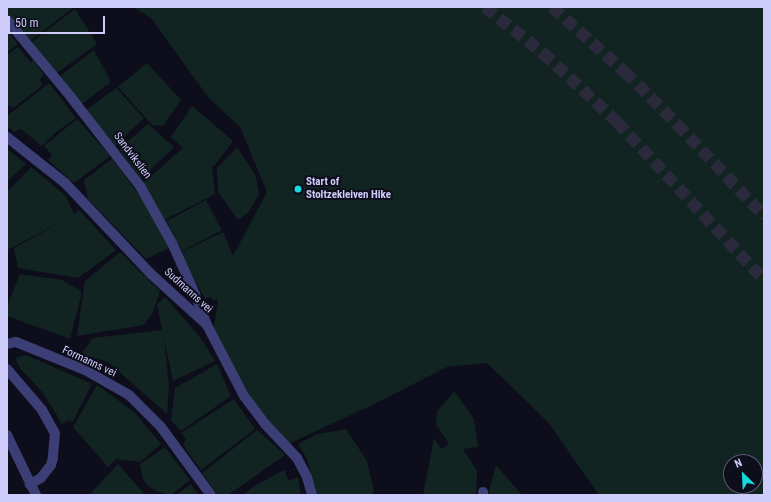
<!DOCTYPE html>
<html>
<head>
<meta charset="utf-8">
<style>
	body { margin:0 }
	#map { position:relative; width:771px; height:502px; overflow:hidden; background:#0e0d1b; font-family:"Roboto Condensed",sans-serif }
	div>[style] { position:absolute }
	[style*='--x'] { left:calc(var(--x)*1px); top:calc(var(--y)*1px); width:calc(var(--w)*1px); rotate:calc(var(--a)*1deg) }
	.green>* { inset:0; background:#112422; transform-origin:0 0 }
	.highway-tunnel>* { height:12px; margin-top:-6px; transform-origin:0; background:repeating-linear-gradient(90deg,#2b2a3c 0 12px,transparent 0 18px) }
	.minor>* { height:10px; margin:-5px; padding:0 5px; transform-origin:5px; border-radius:5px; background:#3c3f76 }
	.dots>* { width:11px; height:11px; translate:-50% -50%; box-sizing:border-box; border:2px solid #0e0d1b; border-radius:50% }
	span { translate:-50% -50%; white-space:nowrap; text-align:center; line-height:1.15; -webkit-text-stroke:4px #0e0d1b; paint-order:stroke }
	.street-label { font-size:11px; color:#cdccfa }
	.poi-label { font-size:11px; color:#cdccfa; font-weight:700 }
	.left { translate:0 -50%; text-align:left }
	.frame { position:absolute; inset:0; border:8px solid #cdccfa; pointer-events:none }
	.north { position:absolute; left:723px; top:454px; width:40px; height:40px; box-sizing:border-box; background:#0e0d1b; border:1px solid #5a5974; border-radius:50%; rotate:336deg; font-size:11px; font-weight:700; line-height:16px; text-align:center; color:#cdccfa }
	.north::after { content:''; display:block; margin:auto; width:14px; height:18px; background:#16d9dc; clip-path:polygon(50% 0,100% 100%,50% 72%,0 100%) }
	.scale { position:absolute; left:8px; top:16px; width:97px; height:18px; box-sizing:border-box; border:2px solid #cdccfa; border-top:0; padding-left:5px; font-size:12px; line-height:14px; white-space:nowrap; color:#cdccfa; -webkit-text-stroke:3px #0e0d1b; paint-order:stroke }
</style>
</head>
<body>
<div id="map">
	<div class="green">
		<div style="clip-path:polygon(7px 7px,74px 7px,30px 41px,7px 13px)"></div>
		<div style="clip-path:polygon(evenodd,133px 7px,764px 7px,764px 495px,599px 495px,548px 422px,487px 363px,447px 367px,372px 405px,284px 446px,212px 340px,218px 299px,213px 301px,211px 297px,205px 299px,180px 253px,223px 232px,233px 256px,267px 192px,240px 127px,208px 97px,152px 19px,133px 7px,731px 462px,755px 462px,755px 486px,731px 486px,731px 462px)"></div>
		<div style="clip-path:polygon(75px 9px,97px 44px,57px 73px,30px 43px)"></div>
		<div style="clip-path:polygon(7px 31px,18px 44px,7px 52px)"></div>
		<div style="clip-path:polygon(18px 47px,31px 63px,33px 60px,44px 75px,39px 80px,43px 85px,13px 108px,7px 104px,7px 55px)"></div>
		<div style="clip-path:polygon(94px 50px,111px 82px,82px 104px,59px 77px)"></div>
		<div style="clip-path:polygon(147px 63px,181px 100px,163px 126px,152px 125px,118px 87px)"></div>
		<div style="clip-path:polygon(49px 83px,76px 118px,56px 132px,42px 146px,21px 129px,14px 132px,7px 126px,7px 116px)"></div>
		<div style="clip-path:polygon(116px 88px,144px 118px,115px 146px,86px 110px)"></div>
		<div style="clip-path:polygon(192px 106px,233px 141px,214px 166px,212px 166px,215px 194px,164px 220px,143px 183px,183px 148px,171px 137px)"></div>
		<div style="clip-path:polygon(77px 119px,110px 156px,74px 183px,48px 160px,52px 155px,44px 146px)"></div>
		<div style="clip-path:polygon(148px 124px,174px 147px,141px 179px,119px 149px)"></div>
		<div style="clip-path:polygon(237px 147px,256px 176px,259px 194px,248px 213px,238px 220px,218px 192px,217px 168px)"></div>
		<div style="clip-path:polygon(7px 149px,26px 164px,7px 182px)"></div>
		<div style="clip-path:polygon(112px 159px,143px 200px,169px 248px,146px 259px,88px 199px,84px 180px)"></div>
		<div style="clip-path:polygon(31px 167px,65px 195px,74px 214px,79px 210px,116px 250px,78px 278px,18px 268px,14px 248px,72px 216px,7px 250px,7px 192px)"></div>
		<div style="left:206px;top:200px;width:34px;height:45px;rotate:62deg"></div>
		<div style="clip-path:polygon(120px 252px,160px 291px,153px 312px,144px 325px,77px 336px,85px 281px)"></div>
		<div style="clip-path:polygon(20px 274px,62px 280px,82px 292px,70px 339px,7px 316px,7px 306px)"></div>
		<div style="clip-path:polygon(165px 297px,200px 337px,215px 361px,173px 381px,164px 338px,169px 385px,167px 414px,108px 362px,81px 354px,93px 338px,162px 330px,157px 304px)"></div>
		<div style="clip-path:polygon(26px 355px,92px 384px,72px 423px,70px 420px,61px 424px,57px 415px,42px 392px,20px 368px,16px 360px,17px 357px)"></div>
		<div style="clip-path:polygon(217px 364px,231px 396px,181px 431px,171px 420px,175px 388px)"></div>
		<div style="clip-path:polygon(97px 385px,134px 412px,161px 444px,140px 462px,116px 459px,108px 467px,73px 427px)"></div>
		<div style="clip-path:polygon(454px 391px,474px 419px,478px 447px,463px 449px,477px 471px,476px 495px,423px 495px,434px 438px,441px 449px,449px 444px,436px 424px,437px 412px)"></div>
		<div style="clip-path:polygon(234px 399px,255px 429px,201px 470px,183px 445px,186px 439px,181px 433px)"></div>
		<div style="clip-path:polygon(346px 429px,367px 461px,374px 491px,371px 495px,318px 495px,306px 457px,298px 444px,318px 434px)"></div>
		<div style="clip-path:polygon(257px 430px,285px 455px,228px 495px,218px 495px,202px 473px)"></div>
		<div style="clip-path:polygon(165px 447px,190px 480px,171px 495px,156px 491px,148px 486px,143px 480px,140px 464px)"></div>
		<div style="clip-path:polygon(118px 464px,145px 495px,90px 495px,91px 493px)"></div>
		<div style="clip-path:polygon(496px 465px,522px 495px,488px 495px)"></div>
		<div style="clip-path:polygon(284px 470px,289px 481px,298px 477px,301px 495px,243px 495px,256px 485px)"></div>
		<div style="clip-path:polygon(191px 484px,199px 495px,176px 495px)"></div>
	</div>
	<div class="highway-tunnel">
		<div style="--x:485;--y:7;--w:74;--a:38.4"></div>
		<div style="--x:543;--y:53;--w:101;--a:43"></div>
		<div style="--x:617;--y:122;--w:216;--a:47.1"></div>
		<div style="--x:552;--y:7;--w:98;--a:41.7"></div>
		<div style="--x:625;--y:72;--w:74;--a:45"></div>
		<div style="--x:677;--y:124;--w:127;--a:46.6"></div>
	</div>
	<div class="minor">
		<div style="--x:7;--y:20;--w:99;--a:50.3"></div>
		<div style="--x:70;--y:96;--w:114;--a:52.1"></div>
		<div style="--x:140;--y:186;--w:65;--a:60.7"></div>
		<div style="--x:172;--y:243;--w:56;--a:65.7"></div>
		<div style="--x:195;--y:294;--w:31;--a:69"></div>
		<div style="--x:7;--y:137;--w:74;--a:38.4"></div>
		<div style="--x:65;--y:183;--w:125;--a:46.6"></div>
		<div style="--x:151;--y:274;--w:76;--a:42.3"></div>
		<div style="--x:207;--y:325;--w:80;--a:62.5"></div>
		<div style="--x:244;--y:396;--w:35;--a:53"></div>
		<div style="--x:265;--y:424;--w:47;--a:46.7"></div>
		<div style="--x:297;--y:458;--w:21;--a:62"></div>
		<div style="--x:307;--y:477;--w:19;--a:74"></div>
		<div style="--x:7;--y:344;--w:9;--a:-13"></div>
		<div style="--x:16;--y:342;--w:74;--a:22.1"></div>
		<div style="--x:85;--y:370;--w:51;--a:29.6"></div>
		<div style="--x:129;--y:395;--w:45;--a:45"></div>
		<div style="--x:161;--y:427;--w:84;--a:53.7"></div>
		<div style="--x:7;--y:369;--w:54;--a:49.5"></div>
		<div style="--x:42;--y:410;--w:26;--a:61"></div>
		<div style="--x:55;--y:433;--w:25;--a:95"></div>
		<div style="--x:53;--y:458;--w:7;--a:106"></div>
		<div style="--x:51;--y:465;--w:16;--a:128"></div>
		<div style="--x:41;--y:478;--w:13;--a:151"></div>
		<div style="--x:7;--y:435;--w:67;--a:64.2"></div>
		<div style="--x:483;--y:495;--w:3;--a:-90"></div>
	</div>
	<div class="dots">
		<div style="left:298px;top:189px;background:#16d9dc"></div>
	</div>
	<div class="street-label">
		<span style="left:132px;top:156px;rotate:53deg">Sandvikslien</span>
		<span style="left:188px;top:291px;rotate:42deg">Sudmanns vei</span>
		<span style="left:89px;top:362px;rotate:25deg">Formanns vei</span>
	</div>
	<div class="poi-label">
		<span class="left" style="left:306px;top:189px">Start of<br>Stoltzekleiven Hike</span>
	</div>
	<div class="frame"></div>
	<div class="north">N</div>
	<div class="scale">50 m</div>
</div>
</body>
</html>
